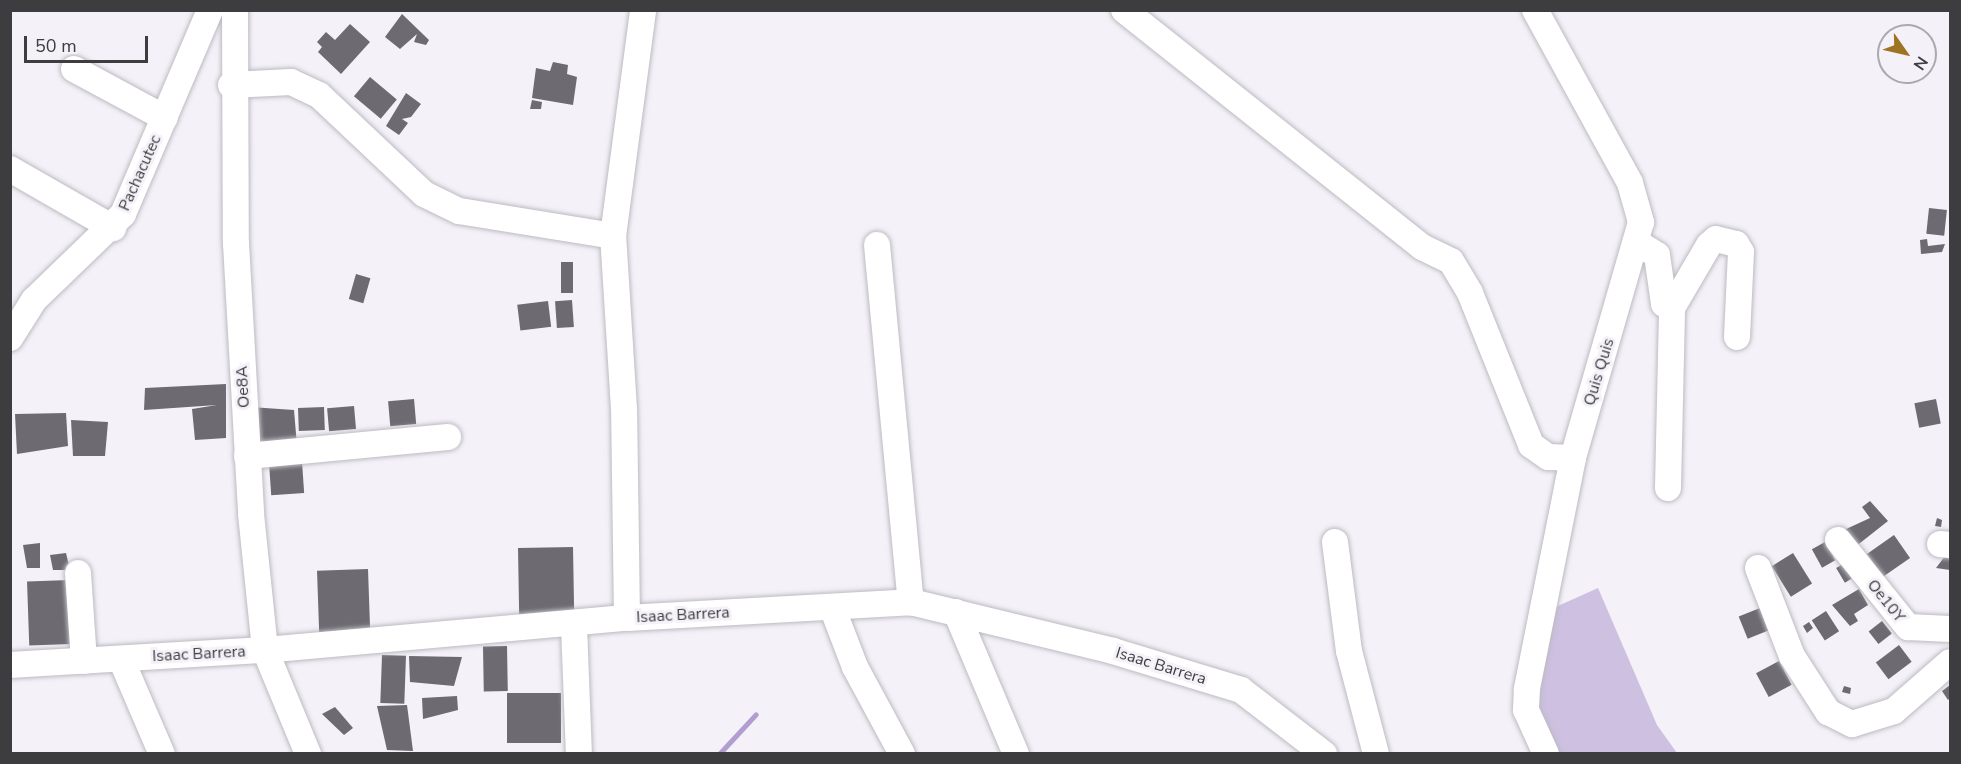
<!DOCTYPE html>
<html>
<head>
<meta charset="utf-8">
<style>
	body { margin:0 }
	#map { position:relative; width:1961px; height:764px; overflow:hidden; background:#f4f1f8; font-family:"Nunito Sans",sans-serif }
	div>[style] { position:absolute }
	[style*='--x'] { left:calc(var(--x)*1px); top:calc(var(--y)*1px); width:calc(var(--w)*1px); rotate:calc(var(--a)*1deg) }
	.green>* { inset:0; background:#cdc0e1 }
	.stream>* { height:5px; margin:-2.5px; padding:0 2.5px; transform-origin:2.5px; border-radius:2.5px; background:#b39dd0 }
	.building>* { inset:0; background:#6d6a71; transform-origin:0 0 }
	.roads { filter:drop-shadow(0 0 2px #bdbac2) drop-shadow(0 0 2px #bdbac2) }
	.minor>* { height:26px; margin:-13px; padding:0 13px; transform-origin:13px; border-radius:13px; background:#fff }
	span { translate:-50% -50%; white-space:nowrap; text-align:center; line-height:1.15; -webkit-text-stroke:6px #f4f1f8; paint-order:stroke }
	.street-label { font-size:16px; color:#3d3c3f }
	.frame { position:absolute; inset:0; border:12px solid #3d3c3f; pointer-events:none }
	.north { position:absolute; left:1877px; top:24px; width:60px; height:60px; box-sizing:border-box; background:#f4f1f8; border:2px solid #aba9ae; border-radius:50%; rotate:124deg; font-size:16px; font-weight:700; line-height:24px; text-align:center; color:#3d3c3f }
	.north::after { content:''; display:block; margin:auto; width:21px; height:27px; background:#9e7423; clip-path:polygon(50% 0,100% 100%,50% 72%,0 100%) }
	.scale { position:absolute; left:24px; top:36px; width:124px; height:27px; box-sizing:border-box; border:3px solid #3d3c3f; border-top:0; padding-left:8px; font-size:18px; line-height:21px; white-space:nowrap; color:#3d3c3f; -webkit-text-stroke:4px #f4f1f8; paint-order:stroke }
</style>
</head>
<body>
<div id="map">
	<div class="green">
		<div style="clip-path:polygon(1598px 588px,1657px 725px,1677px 753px,1532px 753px,1529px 619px)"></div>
	</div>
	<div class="stream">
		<div style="--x:719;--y:754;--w:54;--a:-47.2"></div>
	</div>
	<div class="building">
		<div style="clip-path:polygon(402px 14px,429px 40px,426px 45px,414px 42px,417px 34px,400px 49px,385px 37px)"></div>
		<div style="clip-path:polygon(350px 24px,370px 42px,341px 74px,318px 52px,322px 47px,317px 42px,326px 32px,335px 40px)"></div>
		<div style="clip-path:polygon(553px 62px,568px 65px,567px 74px,577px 77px,573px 105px,532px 98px,536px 68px,550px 71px)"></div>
		<div style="left:370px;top:77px;width:35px;height:25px;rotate:40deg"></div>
		<div style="clip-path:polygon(406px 93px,421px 104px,411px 117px,402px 119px,408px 123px,399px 135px,386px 126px)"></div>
		<div style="clip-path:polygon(532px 100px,542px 102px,541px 109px,530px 109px)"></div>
		<div style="left:1929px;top:208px;width:18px;height:26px;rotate:6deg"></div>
		<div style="clip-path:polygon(1927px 239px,1928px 246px,1945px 244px,1942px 252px,1921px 254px,1920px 240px)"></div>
		<div style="left:561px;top:262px;width:12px;height:31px"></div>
		<div style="left:356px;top:274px;width:15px;height:26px;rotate:16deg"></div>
		<div style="left:572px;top:300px;width:27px;height:17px;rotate:86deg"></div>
		<div style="left:548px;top:301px;width:26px;height:31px;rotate:83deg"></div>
		<div style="clip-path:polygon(226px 384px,226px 438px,195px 440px,192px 409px,217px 405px,144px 410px,145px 388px)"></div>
		<div style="left:414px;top:399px;width:25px;height:26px;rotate:85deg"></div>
		<div style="left:1936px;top:399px;width:25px;height:22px;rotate:79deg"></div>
		<div style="left:354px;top:406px;width:23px;height:27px;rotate:85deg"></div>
		<div style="clip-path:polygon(252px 407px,294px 410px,297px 446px,261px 455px)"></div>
		<div style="left:324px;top:407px;width:23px;height:26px;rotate:88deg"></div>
		<div style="clip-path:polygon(66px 413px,68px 446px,17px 454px,15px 414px)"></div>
		<div style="clip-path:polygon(71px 420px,108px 422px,105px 456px,73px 456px)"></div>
		<div style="left:302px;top:462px;width:31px;height:33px;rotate:86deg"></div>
		<div style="clip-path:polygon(1870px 501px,1888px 521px,1855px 547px,1844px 530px,1870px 518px,1862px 507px)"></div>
		<div style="clip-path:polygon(1937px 518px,1942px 520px,1941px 527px,1935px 526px)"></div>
		<div style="left:1894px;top:535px;width:28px;height:33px;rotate:55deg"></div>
		<div style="left:1825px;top:542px;width:21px;height:15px;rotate:61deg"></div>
		<div style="clip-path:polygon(40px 543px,40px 568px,27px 568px,23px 545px)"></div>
		<div style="left:573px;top:547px;width:67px;height:55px;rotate:89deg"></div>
		<div style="clip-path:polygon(1948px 552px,1950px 570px,1936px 568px)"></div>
		<div style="clip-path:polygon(66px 553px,70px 570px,53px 570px,50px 555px)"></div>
		<div style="left:1793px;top:553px;width:36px;height:25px;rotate:58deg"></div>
		<div style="left:1843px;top:564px;width:17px;height:8px;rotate:59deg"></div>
		<div style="left:368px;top:569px;width:63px;height:51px;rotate:88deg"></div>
		<div style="left:70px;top:580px;width:64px;height:43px;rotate:88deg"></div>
		<div style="clip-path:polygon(1859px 589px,1868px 605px,1854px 614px,1858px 621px,1850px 626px,1832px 605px)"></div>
		<div style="left:1760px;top:608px;width:24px;height:23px;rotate:68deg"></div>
		<div style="left:1826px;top:611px;width:24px;height:17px;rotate:57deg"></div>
		<div style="left:1882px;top:621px;width:16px;height:17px;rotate:52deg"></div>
		<div style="clip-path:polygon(1809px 622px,1813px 628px,1807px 633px,1803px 626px)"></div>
		<div style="left:1899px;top:645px;width:21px;height:29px;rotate:53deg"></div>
		<div style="left:507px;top:646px;width:45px;height:24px;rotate:89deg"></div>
		<div style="left:382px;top:655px;width:24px;height:48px;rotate:2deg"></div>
		<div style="clip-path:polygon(409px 656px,462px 657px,454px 686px,410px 682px)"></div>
		<div style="left:1779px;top:661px;width:27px;height:26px;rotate:62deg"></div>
		<div style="clip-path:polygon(1950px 685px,1950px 698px,1948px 700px,1942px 691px)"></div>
		<div style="clip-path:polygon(1844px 686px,1851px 688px,1850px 694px,1842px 692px)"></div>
		<div style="left:561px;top:693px;width:50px;height:54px;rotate:90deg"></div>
		<div style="clip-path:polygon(457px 696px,458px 710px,423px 719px,422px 698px)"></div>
		<div style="clip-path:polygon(407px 705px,413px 751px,387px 750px,377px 706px)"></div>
		<div style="clip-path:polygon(335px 707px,353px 728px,344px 735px,322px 714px)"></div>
	</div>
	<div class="roads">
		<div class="minor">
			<div style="--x:235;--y:10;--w:233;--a:89.8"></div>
			<div style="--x:236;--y:243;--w:271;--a:86.8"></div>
			<div style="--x:251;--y:514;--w:137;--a:84.1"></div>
			<div style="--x:265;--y:650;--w:113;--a:67.5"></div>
			<div style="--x:1124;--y:10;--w:381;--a:38.5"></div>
			<div style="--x:1422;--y:247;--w:32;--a:26"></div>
			<div style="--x:1451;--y:261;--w:37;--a:59"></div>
			<div style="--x:1470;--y:293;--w:164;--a:68.1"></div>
			<div style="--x:1531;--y:445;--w:21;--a:35"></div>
			<div style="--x:1548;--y:457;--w:25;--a:2"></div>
			<div style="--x:1535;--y:10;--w:197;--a:61.2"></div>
			<div style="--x:1630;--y:183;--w:41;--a:74.2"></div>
			<div style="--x:1641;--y:222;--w:246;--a:106.1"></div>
			<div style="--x:1573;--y:458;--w:236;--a:101.3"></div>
			<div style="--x:1527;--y:689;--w:21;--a:93"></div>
			<div style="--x:1526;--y:710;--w:48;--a:65.6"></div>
			<div style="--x:74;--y:69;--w:103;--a:28.3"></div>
			<div style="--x:231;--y:85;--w:60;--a:-2.9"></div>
			<div style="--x:291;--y:82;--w:31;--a:25"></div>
			<div style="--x:319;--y:95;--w:144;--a:43.3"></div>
			<div style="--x:424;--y:194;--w:39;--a:26"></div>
			<div style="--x:459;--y:211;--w:156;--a:9.2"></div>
			<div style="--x:10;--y:169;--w:119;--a:29.8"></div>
			<div style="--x:1639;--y:244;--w:21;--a:31"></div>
			<div style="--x:1657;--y:255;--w:49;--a:81.9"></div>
			<div style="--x:1664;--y:304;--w:9;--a:27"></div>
			<div style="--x:1672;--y:308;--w:73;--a:-59.6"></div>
			<div style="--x:1709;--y:245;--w:9;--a:-41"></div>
			<div style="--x:1716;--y:239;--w:21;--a:14"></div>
			<div style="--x:1736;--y:244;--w:9;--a:58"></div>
			<div style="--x:1741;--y:252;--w:85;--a:92.7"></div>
			<div style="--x:877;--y:245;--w:359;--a:84.6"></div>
			<div style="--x:10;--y:338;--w:45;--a:-57.7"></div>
			<div style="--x:34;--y:300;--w:124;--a:-44"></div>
			<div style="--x:123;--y:214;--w:222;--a:-66.9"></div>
			<div style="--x:247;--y:456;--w:202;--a:-5.4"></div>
			<div style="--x:1668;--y:488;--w:180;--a:-88.7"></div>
			<div style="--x:1838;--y:540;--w:112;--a:51.2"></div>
			<div style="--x:1908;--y:627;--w:42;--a:2.7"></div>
			<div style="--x:1335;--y:542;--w:110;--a:82.7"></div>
			<div style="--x:1349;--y:651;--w:106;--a:75.3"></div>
			<div style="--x:1940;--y:544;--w:10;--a:6"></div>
			<div style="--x:1758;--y:568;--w:94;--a:68.9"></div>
			<div style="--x:1792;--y:656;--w:67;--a:57.3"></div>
			<div style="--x:1828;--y:712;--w:27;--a:27"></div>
			<div style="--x:1852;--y:724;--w:44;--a:-17.2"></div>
			<div style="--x:1894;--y:711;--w:74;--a:-41.2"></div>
			<div style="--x:78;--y:573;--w:88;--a:86.1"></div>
			<div style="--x:832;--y:607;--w:64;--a:69"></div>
			<div style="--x:855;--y:667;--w:99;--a:61.6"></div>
			<div style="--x:956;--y:612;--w:154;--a:67.1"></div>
			<div style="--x:627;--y:618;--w:209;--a:-90.8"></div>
			<div style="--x:624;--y:409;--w:173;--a:-93.6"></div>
			<div style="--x:613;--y:236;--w:228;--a:-82.4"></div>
			<div style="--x:574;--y:626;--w:128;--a:87.8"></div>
			<div style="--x:121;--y:659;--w:103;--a:66.7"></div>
			<div style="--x:10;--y:665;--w:255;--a:-3.4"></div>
			<div style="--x:265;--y:650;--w:363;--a:-5.1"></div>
			<div style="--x:627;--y:618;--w:284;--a:-3.2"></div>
			<div style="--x:911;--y:602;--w:208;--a:13.6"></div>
			<div style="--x:1113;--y:651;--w:134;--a:16.9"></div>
			<div style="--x:1241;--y:690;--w:105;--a:37.6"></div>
		</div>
	</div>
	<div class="street-label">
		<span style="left:140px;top:173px;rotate:-66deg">Pachacutec</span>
		<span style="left:1599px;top:372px;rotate:-73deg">Quis Quis</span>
		<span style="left:243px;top:387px;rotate:-93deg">Oe8A</span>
		<span style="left:1886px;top:601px;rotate:51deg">Oe10Y</span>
		<span style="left:683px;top:615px;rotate:-3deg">Isaac Barrera</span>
		<span style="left:199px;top:654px;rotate:-3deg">Isaac Barrera</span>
		<span style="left:1161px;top:666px;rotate:17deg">Isaac Barrera</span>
	</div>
	<div class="frame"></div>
	<div class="north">N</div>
	<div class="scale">50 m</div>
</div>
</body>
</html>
